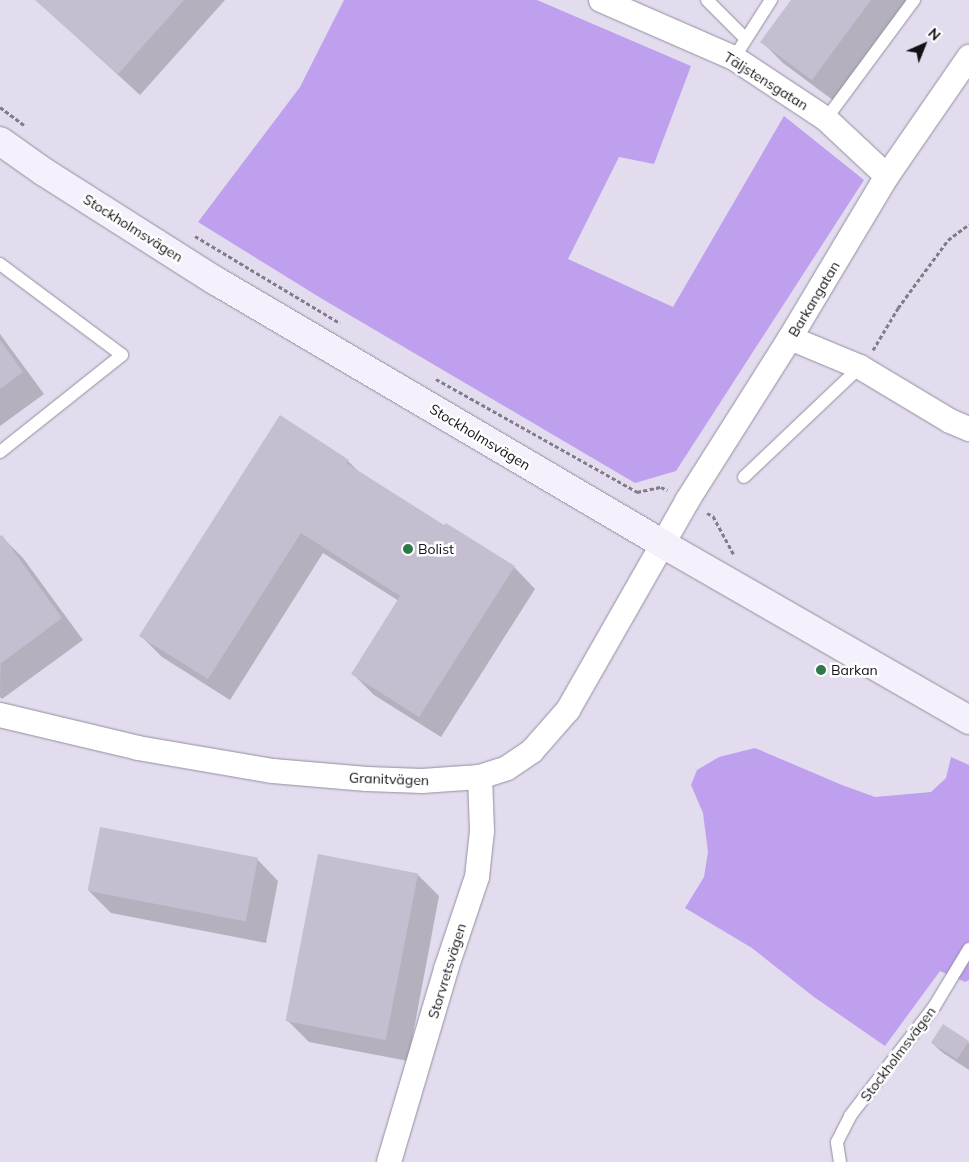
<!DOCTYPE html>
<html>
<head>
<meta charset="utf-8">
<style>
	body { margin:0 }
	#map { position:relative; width:969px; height:1162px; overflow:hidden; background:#e2dcee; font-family:Mulish,sans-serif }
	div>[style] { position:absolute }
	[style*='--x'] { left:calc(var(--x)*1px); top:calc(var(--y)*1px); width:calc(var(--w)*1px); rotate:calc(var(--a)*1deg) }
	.forest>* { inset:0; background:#bfa0ef }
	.shadow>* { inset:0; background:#0003 }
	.building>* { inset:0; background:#c5bed0; transform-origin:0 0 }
	.path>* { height:3px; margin-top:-1.5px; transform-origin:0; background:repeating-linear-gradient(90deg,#807c88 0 4px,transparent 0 6.5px) }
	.roads { filter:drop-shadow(0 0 1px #948e9e) drop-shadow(0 0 1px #948e9e) }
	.lane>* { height:12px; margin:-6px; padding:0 6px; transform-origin:6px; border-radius:6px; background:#fff }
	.street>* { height:24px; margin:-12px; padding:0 12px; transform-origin:12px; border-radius:12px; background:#fff }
	.secondary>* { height:28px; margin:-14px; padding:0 14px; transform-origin:14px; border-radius:14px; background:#f4f0fc }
	.dots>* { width:14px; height:14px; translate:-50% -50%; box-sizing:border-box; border:2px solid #fff; border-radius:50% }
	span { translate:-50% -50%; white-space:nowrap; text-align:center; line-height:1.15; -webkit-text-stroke:5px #fff; paint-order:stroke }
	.street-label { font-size:14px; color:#131117 }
	.poi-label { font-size:14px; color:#131117 }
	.left { translate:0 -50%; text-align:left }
	.north { position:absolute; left:899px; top:20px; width:50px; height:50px; -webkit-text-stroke:4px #fff; paint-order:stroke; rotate:44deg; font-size:14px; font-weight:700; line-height:20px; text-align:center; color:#131117 }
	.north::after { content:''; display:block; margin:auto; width:18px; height:22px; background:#131117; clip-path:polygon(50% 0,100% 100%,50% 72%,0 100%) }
</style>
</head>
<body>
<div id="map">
	<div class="forest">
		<div style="clip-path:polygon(344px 0,537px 0,691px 66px,654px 164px,619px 157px,568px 259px,673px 307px,784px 116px,864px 180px,676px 471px,635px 483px,324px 300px,198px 222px,300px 87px)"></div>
		<div style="clip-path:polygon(755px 748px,842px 785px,875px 797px,931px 792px,946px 778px,951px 757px,969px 765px,969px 980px,965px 982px,940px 971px,885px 1046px,814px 997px,752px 948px,685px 908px,704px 877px,708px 852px,703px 813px,691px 785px,697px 770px,719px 757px)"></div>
	</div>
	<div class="shadow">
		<div style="clip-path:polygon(36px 0,225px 0,140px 95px)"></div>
		<div style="clip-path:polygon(792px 0,908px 0,834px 101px,783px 63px,762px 42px)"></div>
		<div style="clip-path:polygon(0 334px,44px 394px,0 426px)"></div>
		<div style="clip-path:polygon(348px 461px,361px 474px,445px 527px,514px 567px,535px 589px,441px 737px,374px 695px,353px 674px,399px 601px,323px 553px,230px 700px,162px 657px,141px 636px)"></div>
		<div style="clip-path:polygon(1px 536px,23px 558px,83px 640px,2px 699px,0 697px)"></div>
		<div style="clip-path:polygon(257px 859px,278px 881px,266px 943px,111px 913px,89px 891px)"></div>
		<div style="clip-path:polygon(418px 875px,439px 896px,408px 1061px,309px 1042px,287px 1020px)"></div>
		<div style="clip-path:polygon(944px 1026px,969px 1043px,969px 1070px,943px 1053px,932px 1043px)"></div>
	</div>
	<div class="building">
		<div style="clip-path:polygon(35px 0,184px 0,118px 74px)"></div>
		<div style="clip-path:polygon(791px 0,871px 0,812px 80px,760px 42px)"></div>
		<div style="clip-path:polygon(0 340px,23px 372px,0 389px)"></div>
		<div style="clip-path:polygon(280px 415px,349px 460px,346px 463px,444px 525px,446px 523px,515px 566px,419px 717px,351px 674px,400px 596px,301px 533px,208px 679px,139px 636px)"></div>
		<div style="clip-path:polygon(2px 535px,62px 618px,0 664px,0 536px)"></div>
		<div style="left:100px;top:827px;width:161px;height:65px;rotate:11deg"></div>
		<div style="left:318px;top:854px;width:102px;height:170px;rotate:11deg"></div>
		<div style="left:943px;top:1024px;width:31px;height:22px;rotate:33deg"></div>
	</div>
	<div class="path">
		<div style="--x:0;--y:107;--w:30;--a:37"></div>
		<div style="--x:195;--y:236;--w:169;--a:31"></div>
		<div style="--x:873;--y:350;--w:49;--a:-59.2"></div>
		<div style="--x:898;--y:308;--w:84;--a:-53.7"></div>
		<div style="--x:948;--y:240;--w:26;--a:-37"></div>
		<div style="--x:436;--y:379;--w:231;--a:29.3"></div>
		<div style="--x:637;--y:492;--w:25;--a:-12"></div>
		<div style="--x:661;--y:487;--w:7;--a:27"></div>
		<div style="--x:707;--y:513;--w:7;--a:27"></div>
		<div style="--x:713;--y:516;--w:44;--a:61.7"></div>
	</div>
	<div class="roads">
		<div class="lane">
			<div style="--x:707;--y:0;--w:55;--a:45"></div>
			<div style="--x:734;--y:58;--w:69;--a:-57.5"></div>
			<div style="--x:826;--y:119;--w:148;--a:-53.5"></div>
			<div style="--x:0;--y:264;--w:152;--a:36.7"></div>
			<div style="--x:122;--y:355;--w:156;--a:141.5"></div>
			<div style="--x:744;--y:477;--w:160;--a:-43.5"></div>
			<div style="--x:840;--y:1162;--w:20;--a:-99"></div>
			<div style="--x:837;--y:1142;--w:29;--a:-63"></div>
			<div style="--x:850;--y:1116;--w:138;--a:-52.4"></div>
			<div style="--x:934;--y:1007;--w:68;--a:-58.9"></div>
		</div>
		<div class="street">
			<div style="--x:601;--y:0;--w:145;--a:23.6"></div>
			<div style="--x:734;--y:58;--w:110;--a:33.5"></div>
			<div style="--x:826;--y:119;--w:83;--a:43.1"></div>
			<div style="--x:790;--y:338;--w:76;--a:22.5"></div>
			<div style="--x:860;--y:367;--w:105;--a:31"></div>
			<div style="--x:950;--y:421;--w:21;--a:23"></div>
			<div style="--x:0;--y:715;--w:142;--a:13.4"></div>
			<div style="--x:138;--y:748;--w:137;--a:9.7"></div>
			<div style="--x:273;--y:771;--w:94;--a:4.9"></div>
			<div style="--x:367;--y:779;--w:55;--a:2.1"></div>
			<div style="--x:422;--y:781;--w:58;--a:-3.9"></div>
			<div style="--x:480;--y:777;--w:28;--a:-18"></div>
			<div style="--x:507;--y:768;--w:30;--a:-34"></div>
			<div style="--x:532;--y:751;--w:55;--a:-48.7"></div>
			<div style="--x:568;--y:710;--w:241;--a:-60.3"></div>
			<div style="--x:687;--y:501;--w:193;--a:-57.7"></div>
			<div style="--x:790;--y:338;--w:189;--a:-59.1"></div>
			<div style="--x:887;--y:176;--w:145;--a:-55.4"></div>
			<div style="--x:389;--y:1162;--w:201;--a:-73.5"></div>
			<div style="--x:446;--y:969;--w:97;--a:-71.4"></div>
			<div style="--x:477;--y:877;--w:46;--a:-83.8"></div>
			<div style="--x:482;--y:831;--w:54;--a:-92.1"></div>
		</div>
		<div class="secondary">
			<div style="--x:0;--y:141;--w:54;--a:35.2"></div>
			<div style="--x:44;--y:172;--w:204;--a:32.4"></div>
			<div style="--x:216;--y:281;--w:519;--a:30.47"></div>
			<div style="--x:663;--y:544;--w:353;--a:29.9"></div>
		</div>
	</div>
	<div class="dots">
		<div style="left:408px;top:549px;background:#2d7948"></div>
		<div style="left:821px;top:670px;background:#2d7948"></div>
	</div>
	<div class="street-label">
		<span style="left:766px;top:81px;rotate:32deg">Täljstensgatan</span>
		<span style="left:133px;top:228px;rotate:32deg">Stockholmsvägen</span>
		<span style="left:814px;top:299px;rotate:-59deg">Barkangatan</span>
		<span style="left:480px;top:437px;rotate:31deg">Stockholmsvägen</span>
		<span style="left:389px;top:779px;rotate:2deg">Granitvägen</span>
		<span style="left:447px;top:971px;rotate:-73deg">Storvretsvägen</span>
		<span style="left:898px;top:1054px;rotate:-53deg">Stockholmsvägen</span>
	</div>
	<div class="poi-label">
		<span class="left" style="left:418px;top:549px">Bolist</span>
		<span class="left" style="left:831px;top:670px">Barkan</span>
	</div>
	<div class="north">N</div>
</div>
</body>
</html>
